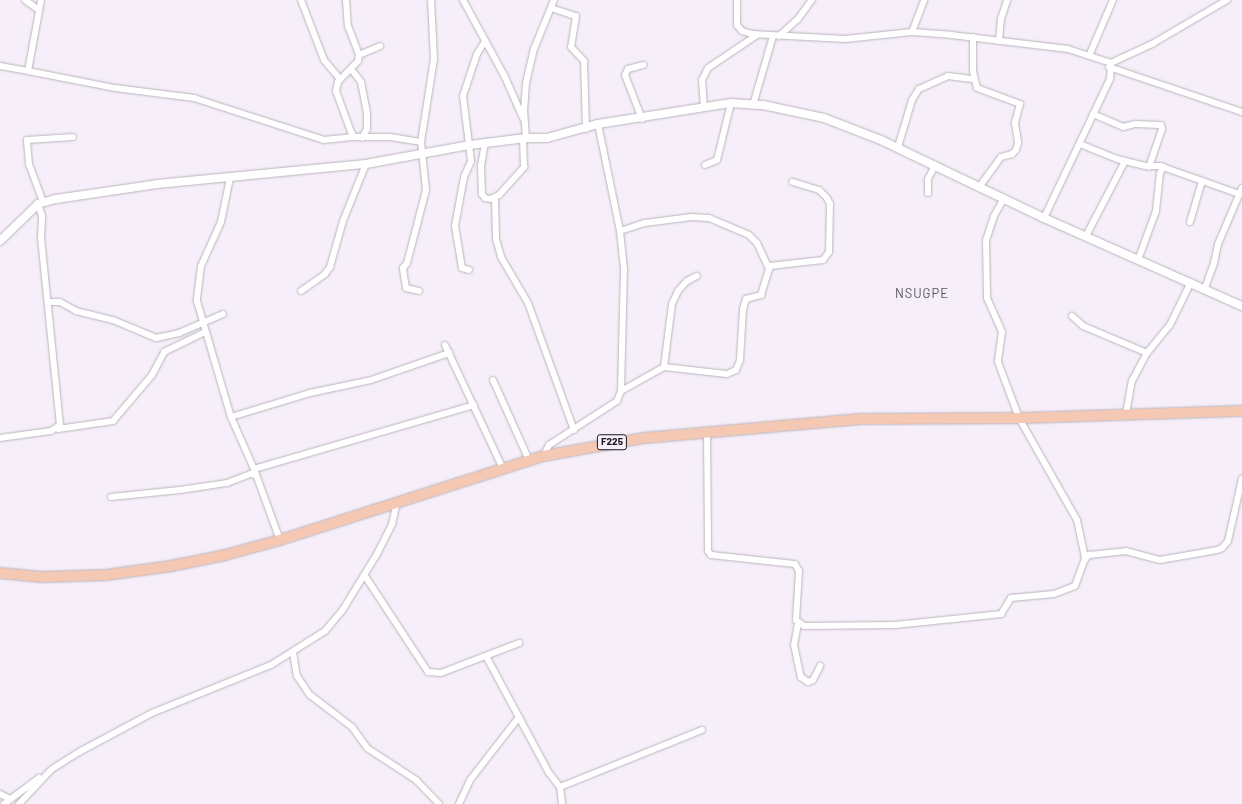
<!DOCTYPE html>
<html>
<head>
<meta charset="utf-8">
<style>
	body { margin:0 }
	#map { position:relative; width:1242px; height:804px; overflow:hidden; background:#f6eff9; font-family:Barlow,sans-serif }
	div>[style] { position:absolute }
	[style*='--x'] { left:calc(var(--x)*1px); top:calc(var(--y)*1px); width:calc(var(--w)*1px); rotate:calc(var(--a)*1deg) }
	.roads { filter:drop-shadow(0 0 1px #bab3bc) drop-shadow(0 0 1px #bab3bc) }
	.minor>* { height:6px; margin:-3px; padding:0 3px; transform-origin:3px; border-radius:3px; background:#fff }
	.tertiary>* { height:8px; margin:-4px; padding:0 4px; transform-origin:4px; border-radius:4px; background:#fff }
	.primary>* { height:10px; margin:-5px; padding:0 5px; transform-origin:5px; border-radius:5px; background:#f5c8b3 }
	span { translate:-50% -50%; white-space:nowrap; text-align:center; line-height:1.15; -webkit-text-stroke:4px #f6eff9; paint-order:stroke }
	.shield-label span { padding:1px 3px; background:#f6eff9; border:1px solid; border-radius:3px; -webkit-text-stroke-width:0 }
	.shield-label { font-size:10px; color:#1a171b; font-weight:700 }
	.quarter-label { font-size:13px; color:#59535b; letter-spacing:1px }
</style>
</head>
<body>
<div id="map">
	<div class="roads">
		<div class="minor">
			<div style="--x:25;--y:0;--w:17;--a:36"></div>
			<div style="--x:301;--y:0;--w:64;--a:69"></div>
			<div style="--x:324;--y:60;--w:25;--a:50"></div>
			<div style="--x:346;--y:0;--w:26;--a:86"></div>
			<div style="--x:348;--y:26;--w:31;--a:69"></div>
			<div style="--x:359;--y:55;--w:6;--a:99"></div>
			<div style="--x:358;--y:61;--w:29;--a:134"></div>
			<div style="--x:338;--y:82;--w:9;--a:103"></div>
			<div style="--x:336;--y:91;--w:44;--a:69.9"></div>
			<div style="--x:351;--y:132;--w:6;--a:59"></div>
			<div style="--x:354;--y:137;--w:36;--a:0"></div>
			<div style="--x:390;--y:137;--w:31;--a:9"></div>
			<div style="--x:463;--y:0;--w:88;--a:61.4"></div>
			<div style="--x:505;--y:77;--w:45;--a:66.3"></div>
			<div style="--x:737;--y:0;--w:25;--a:90"></div>
			<div style="--x:737;--y:25;--w:8;--a:50"></div>
			<div style="--x:742;--y:31;--w:10;--a:17"></div>
			<div style="--x:752;--y:34;--w:93;--a:3.1"></div>
			<div style="--x:845;--y:39;--w:67;--a:-6"></div>
			<div style="--x:912;--y:32;--w:39;--a:4"></div>
			<div style="--x:951;--y:35;--w:118;--a:6.8"></div>
			<div style="--x:1068;--y:49;--w:45;--a:18"></div>
			<div style="--x:551;--y:8;--w:26;--a:18"></div>
			<div style="--x:576;--y:16;--w:31;--a:99"></div>
			<div style="--x:571;--y:47;--w:19;--a:47"></div>
			<div style="--x:584;--y:61;--w:68;--a:88.3"></div>
			<div style="--x:912;--y:32;--w:34;--a:-69"></div>
			<div style="--x:779;--y:36;--w:25;--a:-42"></div>
			<div style="--x:798;--y:19;--w:24;--a:-54"></div>
			<div style="--x:973;--y:37;--w:34;--a:90"></div>
			<div style="--x:973;--y:71;--w:17;--a:77"></div>
			<div style="--x:977;--y:88;--w:46;--a:20.4"></div>
			<div style="--x:1020;--y:104;--w:20;--a:105"></div>
			<div style="--x:1015;--y:123;--w:20;--a:81"></div>
			<div style="--x:1018;--y:143;--w:7;--a:106"></div>
			<div style="--x:1016;--y:150;--w:6;--a:135"></div>
			<div style="--x:1012;--y:154;--w:11;--a:165"></div>
			<div style="--x:1001;--y:157;--w:37;--a:126"></div>
			<div style="--x:999;--y:41;--w:22;--a:-85"></div>
			<div style="--x:1001;--y:19;--w:20;--a:-72"></div>
			<div style="--x:359;--y:55;--w:23;--a:-23"></div>
			<div style="--x:1089;--y:56;--w:61;--a:-66.8"></div>
			<div style="--x:0;--y:66;--w:28;--a:10"></div>
			<div style="--x:28;--y:71;--w:72;--a:-79.6"></div>
			<div style="--x:1109;--y:67;--w:140;--a:18.7"></div>
			<div style="--x:351;--y:69;--w:16;--a:52"></div>
			<div style="--x:361;--y:82;--w:33;--a:79"></div>
			<div style="--x:367;--y:114;--w:15;--a:90"></div>
			<div style="--x:367;--y:129;--w:10;--a:119"></div>
			<div style="--x:28;--y:71;--w:89;--a:11.1"></div>
			<div style="--x:115;--y:88;--w:80;--a:7.2"></div>
			<div style="--x:194;--y:98;--w:137;--a:17.9"></div>
			<div style="--x:324;--y:140;--w:30;--a:-6"></div>
			<div style="--x:753;--y:105;--w:72;--a:-73.8"></div>
			<div style="--x:704;--y:108;--w:28;--a:-94"></div>
			<div style="--x:702;--y:80;--w:13;--a:-63"></div>
			<div style="--x:708;--y:68;--w:59;--a:-34"></div>
			<div style="--x:1093;--y:114;--w:33;--a:23"></div>
			<div style="--x:1123;--y:127;--w:12;--a:-14"></div>
			<div style="--x:1135;--y:124;--w:26;--a:2"></div>
			<div style="--x:1161;--y:125;--w:4;--a:76"></div>
			<div style="--x:1162;--y:129;--w:40;--a:108.9"></div>
			<div style="--x:642;--y:119;--w:47;--a:-111.1"></div>
			<div style="--x:625;--y:75;--w:7;--a:-63"></div>
			<div style="--x:628;--y:69;--w:16;--a:-15"></div>
			<div style="--x:526;--y:138;--w:27;--a:-94"></div>
			<div style="--x:524;--y:111;--w:28;--a:-86"></div>
			<div style="--x:526;--y:83;--w:35;--a:-77"></div>
			<div style="--x:534;--y:49;--w:53;--a:-67.8"></div>
			<div style="--x:485;--y:143;--w:23;--a:100"></div>
			<div style="--x:481;--y:166;--w:28;--a:88"></div>
			<div style="--x:482;--y:194;--w:5;--a:53"></div>
			<div style="--x:485;--y:198;--w:6;--a:9"></div>
			<div style="--x:491;--y:199;--w:9;--a:-27"></div>
			<div style="--x:499;--y:195;--w:38;--a:-48"></div>
			<div style="--x:524;--y:167;--w:28;--a:-92"></div>
			<div style="--x:1080;--y:144;--w:40;--a:22"></div>
			<div style="--x:1117;--y:159;--w:29;--a:14"></div>
			<div style="--x:1145;--y:166;--w:15;--a:0"></div>
			<div style="--x:1160;--y:166;--w:84;--a:19.5"></div>
			<div style="--x:898;--y:147;--w:49;--a:-73.4"></div>
			<div style="--x:912;--y:100;--w:13;--a:-58"></div>
			<div style="--x:919;--y:89;--w:32;--a:-24"></div>
			<div style="--x:948;--y:76;--w:26;--a:7"></div>
			<div style="--x:705;--y:165;--w:13;--a:-23"></div>
			<div style="--x:717;--y:160;--w:59;--a:-76.2"></div>
			<div style="--x:230;--y:178;--w:45;--a:101.6"></div>
			<div style="--x:221;--y:222;--w:48;--a:114.4"></div>
			<div style="--x:201;--y:266;--w:35;--a:97"></div>
			<div style="--x:197;--y:301;--w:121;--a:73.7"></div>
			<div style="--x:231;--y:417;--w:57;--a:66.1"></div>
			<div style="--x:254;--y:469;--w:76;--a:69.9"></div>
			<div style="--x:928;--y:193;--w:14;--a:-90"></div>
			<div style="--x:928;--y:179;--w:16;--a:-63"></div>
			<div style="--x:495;--y:197;--w:42;--a:88.6"></div>
			<div style="--x:496;--y:239;--w:19;--a:74"></div>
			<div style="--x:501;--y:257;--w:53;--a:59.6"></div>
			<div style="--x:528;--y:303;--w:135;--a:70.1"></div>
			<div style="--x:1004;--y:198;--w:21;--a:119"></div>
			<div style="--x:994;--y:216;--w:25;--a:108"></div>
			<div style="--x:986;--y:240;--w:58;--a:89"></div>
			<div style="--x:987;--y:298;--w:37;--a:66"></div>
			<div style="--x:1002;--y:332;--w:30;--a:98"></div>
			<div style="--x:998;--y:362;--w:60;--a:69.4"></div>
			<div style="--x:1019;--y:418;--w:117;--a:60.4"></div>
			<div style="--x:1077;--y:520;--w:40;--a:78"></div>
			<div style="--x:43;--y:202;--w:40;--a:-110.2"></div>
			<div style="--x:29;--y:164;--w:24;--a:-95"></div>
			<div style="--x:27;--y:140;--w:46;--a:-3.7"></div>
			<div style="--x:1044;--y:218;--w:154;--a:-64.6"></div>
			<div style="--x:1110;--y:79;--w:16;--a:-86"></div>
			<div style="--x:1111;--y:63;--w:45;--a:-24.9"></div>
			<div style="--x:1152;--y:44;--w:87;--a:-30.4"></div>
			<div style="--x:1190;--y:222;--w:43;--a:-73.7"></div>
			<div style="--x:620;--y:231;--w:26;--a:-18"></div>
			<div style="--x:645;--y:223;--w:47;--a:-7.3"></div>
			<div style="--x:692;--y:217;--w:17;--a:3"></div>
			<div style="--x:709;--y:218;--w:43;--a:23"></div>
			<div style="--x:749;--y:235;--w:11;--a:45"></div>
			<div style="--x:757;--y:243;--w:29;--a:65"></div>
			<div style="--x:1086;--y:236;--w:85;--a:-62.5"></div>
			<div style="--x:1138;--y:260;--w:52;--a:-69.8"></div>
			<div style="--x:1156;--y:211;--w:38;--a:-84"></div>
			<div style="--x:1160;--y:173;--w:7;--a:-63"></div>
			<div style="--x:469;--y:270;--w:7;--a:-164"></div>
			<div style="--x:462;--y:268;--w:43;--a:-99.5"></div>
			<div style="--x:455;--y:226;--w:50;--a:-79.6"></div>
			<div style="--x:464;--y:177;--w:17;--a:-66"></div>
			<div style="--x:471;--y:161;--w:65;--a:-97"></div>
			<div style="--x:463;--y:96;--w:44;--a:-71.6"></div>
			<div style="--x:477;--y:54;--w:15;--a:-58"></div>
			<div style="--x:1205;--y:288;--w:27;--a:-70"></div>
			<div style="--x:1214;--y:263;--w:19;--a:-78"></div>
			<div style="--x:1218;--y:244;--w:61;--a:-66.8"></div>
			<div style="--x:301;--y:291;--w:29;--a:-35"></div>
			<div style="--x:325;--y:274;--w:9;--a:-54"></div>
			<div style="--x:330;--y:267;--w:48;--a:-74.2"></div>
			<div style="--x:343;--y:221;--w:61;--a:-68"></div>
			<div style="--x:419;--y:291;--w:13;--a:-167"></div>
			<div style="--x:406;--y:288;--w:20;--a:-99"></div>
			<div style="--x:403;--y:268;--w:6;--a:-51"></div>
			<div style="--x:407;--y:263;--w:75;--a:-75.4"></div>
			<div style="--x:426;--y:190;--w:48;--a:-95.9"></div>
			<div style="--x:421;--y:142;--w:84;--a:-81.1"></div>
			<div style="--x:434;--y:59;--w:59;--a:-92.9"></div>
			<div style="--x:49;--y:302;--w:11;--a:0"></div>
			<div style="--x:60;--y:302;--w:18;--a:29"></div>
			<div style="--x:76;--y:311;--w:38;--a:14"></div>
			<div style="--x:113;--y:320;--w:47;--a:22.7"></div>
			<div style="--x:156;--y:338;--w:24;--a:-12"></div>
			<div style="--x:179;--y:333;--w:48;--a:-23.4"></div>
			<div style="--x:1072;--y:316;--w:15;--a:42"></div>
			<div style="--x:1083;--y:326;--w:69;--a:22.9"></div>
			<div style="--x:445;--y:345;--w:137;--a:64.9"></div>
			<div style="--x:664;--y:367;--w:64;--a:-82.8"></div>
			<div style="--x:672;--y:304;--w:14;--a:-65"></div>
			<div style="--x:678;--y:291;--w:13;--a:-48"></div>
			<div style="--x:687;--y:281;--w:11;--a:-27"></div>
			<div style="--x:493;--y:380;--w:88;--a:65.8"></div>
			<div style="--x:621;--y:391;--w:49;--a:-29.2"></div>
			<div style="--x:664;--y:367;--w:63;--a:6.3"></div>
			<div style="--x:727;--y:374;--w:10;--a:-24"></div>
			<div style="--x:736;--y:370;--w:11;--a:-68"></div>
			<div style="--x:740;--y:360;--w:51;--a:-86.6"></div>
			<div style="--x:743;--y:309;--w:10;--a:-73"></div>
			<div style="--x:746;--y:299;--w:16;--a:-15"></div>
			<div style="--x:761;--y:295;--w:30;--a:-73"></div>
			<div style="--x:770;--y:266;--w:53;--a:-6.5"></div>
			<div style="--x:823;--y:260;--w:10;--a:-53"></div>
			<div style="--x:829;--y:252;--w:48;--a:-88.8"></div>
			<div style="--x:830;--y:204;--w:7;--a:-117"></div>
			<div style="--x:827;--y:198;--w:11;--a:-135"></div>
			<div style="--x:819;--y:190;--w:28;--a:-163"></div>
			<div style="--x:1126;--y:414;--w:34;--a:-80"></div>
			<div style="--x:1132;--y:381;--w:32;--a:-62"></div>
			<div style="--x:1147;--y:353;--w:36;--a:-51"></div>
			<div style="--x:1170;--y:325;--w:48;--a:-64"></div>
			<div style="--x:231;--y:417;--w:83;--a:-16.9"></div>
			<div style="--x:310;--y:393;--w:62;--a:-12"></div>
			<div style="--x:371;--y:380;--w:83;--a:-19.1"></div>
			<div style="--x:58;--y:429;--w:56;--a:-8.3"></div>
			<div style="--x:113;--y:421;--w:60;--a:-49.7"></div>
			<div style="--x:152;--y:375;--w:26;--a:-62"></div>
			<div style="--x:164;--y:352;--w:46;--a:-26"></div>
			<div style="--x:707;--y:431;--w:120;--a:89.5"></div>
			<div style="--x:708;--y:551;--w:5;--a:53"></div>
			<div style="--x:711;--y:555;--w:84;--a:6.1"></div>
			<div style="--x:795;--y:564;--w:8;--a:60"></div>
			<div style="--x:799;--y:571;--w:49;--a:93.5"></div>
			<div style="--x:796;--y:620;--w:10;--a:37"></div>
			<div style="--x:804;--y:626;--w:91;--a:-0.6"></div>
			<div style="--x:895;--y:625;--w:107;--a:-5.9"></div>
			<div style="--x:1001;--y:614;--w:19;--a:-58"></div>
			<div style="--x:1011;--y:598;--w:43;--a:-5.3"></div>
			<div style="--x:1054;--y:594;--w:22;--a:-21"></div>
			<div style="--x:1075;--y:586;--w:29;--a:-70"></div>
			<div style="--x:1085;--y:559;--w:6;--a:-45"></div>
			<div style="--x:1089;--y:555;--w:37;--a:-6"></div>
			<div style="--x:1126;--y:551;--w:35;--a:15"></div>
			<div style="--x:1160;--y:560;--w:58;--a:-10"></div>
			<div style="--x:1217;--y:550;--w:5;--a:-22"></div>
			<div style="--x:1222;--y:548;--w:9;--a:-49"></div>
			<div style="--x:1228;--y:541;--w:64;--a:-77.3"></div>
			<div style="--x:0;--y:438;--w:51;--a:-7.8"></div>
			<div style="--x:51;--y:431;--w:11;--a:-34"></div>
			<div style="--x:60;--y:425;--w:188;--a:-95.8"></div>
			<div style="--x:41;--y:238;--w:22;--a:-87"></div>
			<div style="--x:42;--y:216;--w:13;--a:-108"></div>
			<div style="--x:543;--y:456;--w:13;--a:-61"></div>
			<div style="--x:549;--y:445;--w:81;--a:-32.9"></div>
			<div style="--x:617;--y:401;--w:11;--a:-68"></div>
			<div style="--x:621;--y:391;--w:122;--a:-88.6"></div>
			<div style="--x:624;--y:269;--w:38;--a:-96"></div>
			<div style="--x:620;--y:231;--w:109;--a:-101.6"></div>
			<div style="--x:254;--y:469;--w:229;--a:-16.2"></div>
			<div style="--x:111;--y:497;--w:69;--a:-5.8"></div>
			<div style="--x:180;--y:490;--w:48;--a:-8.5"></div>
			<div style="--x:227;--y:483;--w:25;--a:-21"></div>
			<div style="--x:250;--y:474;--w:6;--a:9"></div>
			<div style="--x:365;--y:576;--w:115;--a:56.7"></div>
			<div style="--x:428;--y:672;--w:13;--a:4"></div>
			<div style="--x:441;--y:673;--w:84;--a:-21"></div>
			<div style="--x:798;--y:623;--w:22;--a:100"></div>
			<div style="--x:794;--y:645;--w:33;--a:78"></div>
			<div style="--x:801;--y:677;--w:9;--a:36"></div>
			<div style="--x:808;--y:682;--w:5;--a:-22"></div>
			<div style="--x:813;--y:680;--w:16;--a:-63"></div>
			<div style="--x:293;--y:652;--w:24;--a:81"></div>
			<div style="--x:297;--y:676;--w:23;--a:56"></div>
			<div style="--x:310;--y:695;--w:53;--a:37.3"></div>
			<div style="--x:352;--y:727;--w:26;--a:54"></div>
			<div style="--x:367;--y:748;--w:59;--a:33.1"></div>
			<div style="--x:416;--y:780;--w:33;--a:46"></div>
			<div style="--x:486;--y:656;--w:133;--a:61.7"></div>
			<div style="--x:549;--y:773;--w:18;--a:52"></div>
			<div style="--x:560;--y:787;--w:153;--a:-21.9"></div>
			<div style="--x:560;--y:787;--w:17;--a:83"></div>
			<div style="--x:0;--y:794;--w:11;--a:27"></div>
			<div style="--x:4;--y:804;--w:44;--a:-36.6"></div>
			<div style="--x:19;--y:804;--w:48;--a:-46.7"></div>
			<div style="--x:52;--y:769;--w:32;--a:-32"></div>
			<div style="--x:79;--y:752;--w:83;--a:-28.1"></div>
			<div style="--x:152;--y:713;--w:128;--a:-22"></div>
			<div style="--x:271;--y:665;--w:64;--a:-32.2"></div>
			<div style="--x:325;--y:631;--w:26;--a:-50"></div>
			<div style="--x:342;--y:611;--w:67;--a:-58.4"></div>
			<div style="--x:377;--y:554;--w:34;--a:-63"></div>
			<div style="--x:392;--y:524;--w:22;--a:-77"></div>
			<div style="--x:459;--y:804;--w:26;--a:-65"></div>
			<div style="--x:470;--y:780;--w:80;--a:-52.1"></div>
		</div>
		<div class="tertiary">
			<div style="--x:0;--y:241;--w:53;--a:-44.2"></div>
			<div style="--x:38;--y:204;--w:19;--a:-16"></div>
			<div style="--x:56;--y:199;--w:102;--a:-8.4"></div>
			<div style="--x:157;--y:184;--w:210;--a:-5.5"></div>
			<div style="--x:366;--y:164;--w:106;--a:-10.4"></div>
			<div style="--x:470;--y:145;--w:56;--a:-7.1"></div>
			<div style="--x:526;--y:138;--w:21;--a:0"></div>
			<div style="--x:547;--y:138;--w:53;--a:-15.4"></div>
			<div style="--x:598;--y:124;--w:135;--a:-9"></div>
			<div style="--x:731;--y:103;--w:32;--a:4"></div>
			<div style="--x:763;--y:105;--w:62;--a:12"></div>
			<div style="--x:824;--y:118;--w:61;--a:21.1"></div>
			<div style="--x:881;--y:140;--w:181;--a:25.6"></div>
			<div style="--x:1044;--y:218;--w:217;--a:24"></div>
		</div>
		<div class="primary">
			<div style="--x:0;--y:573;--w:42;--a:5.4"></div>
			<div style="--x:42;--y:577;--w:64;--a:-1.8"></div>
			<div style="--x:106;--y:575;--w:66;--a:-7.9"></div>
			<div style="--x:171;--y:566;--w:55;--a:-11.5"></div>
			<div style="--x:225;--y:555;--w:57;--a:-15.3"></div>
			<div style="--x:280;--y:540;--w:276;--a:-17.7"></div>
			<div style="--x:543;--y:456;--w:103;--a:-10.1"></div>
			<div style="--x:644;--y:438;--w:220;--a:-5"></div>
			<div style="--x:863;--y:419;--w:156;--a:-0.4"></div>
			<div style="--x:1019;--y:418;--w:223;--a:-1.8"></div>
		</div>
	</div>
	<div class="shield-label">
		<span style="left:612px;top:442px">F225</span>
	</div>
	<div class="quarter-label">
		<span style="left:922px;top:293px">NSUGPE</span>
	</div>
</div>
</body>
</html>
